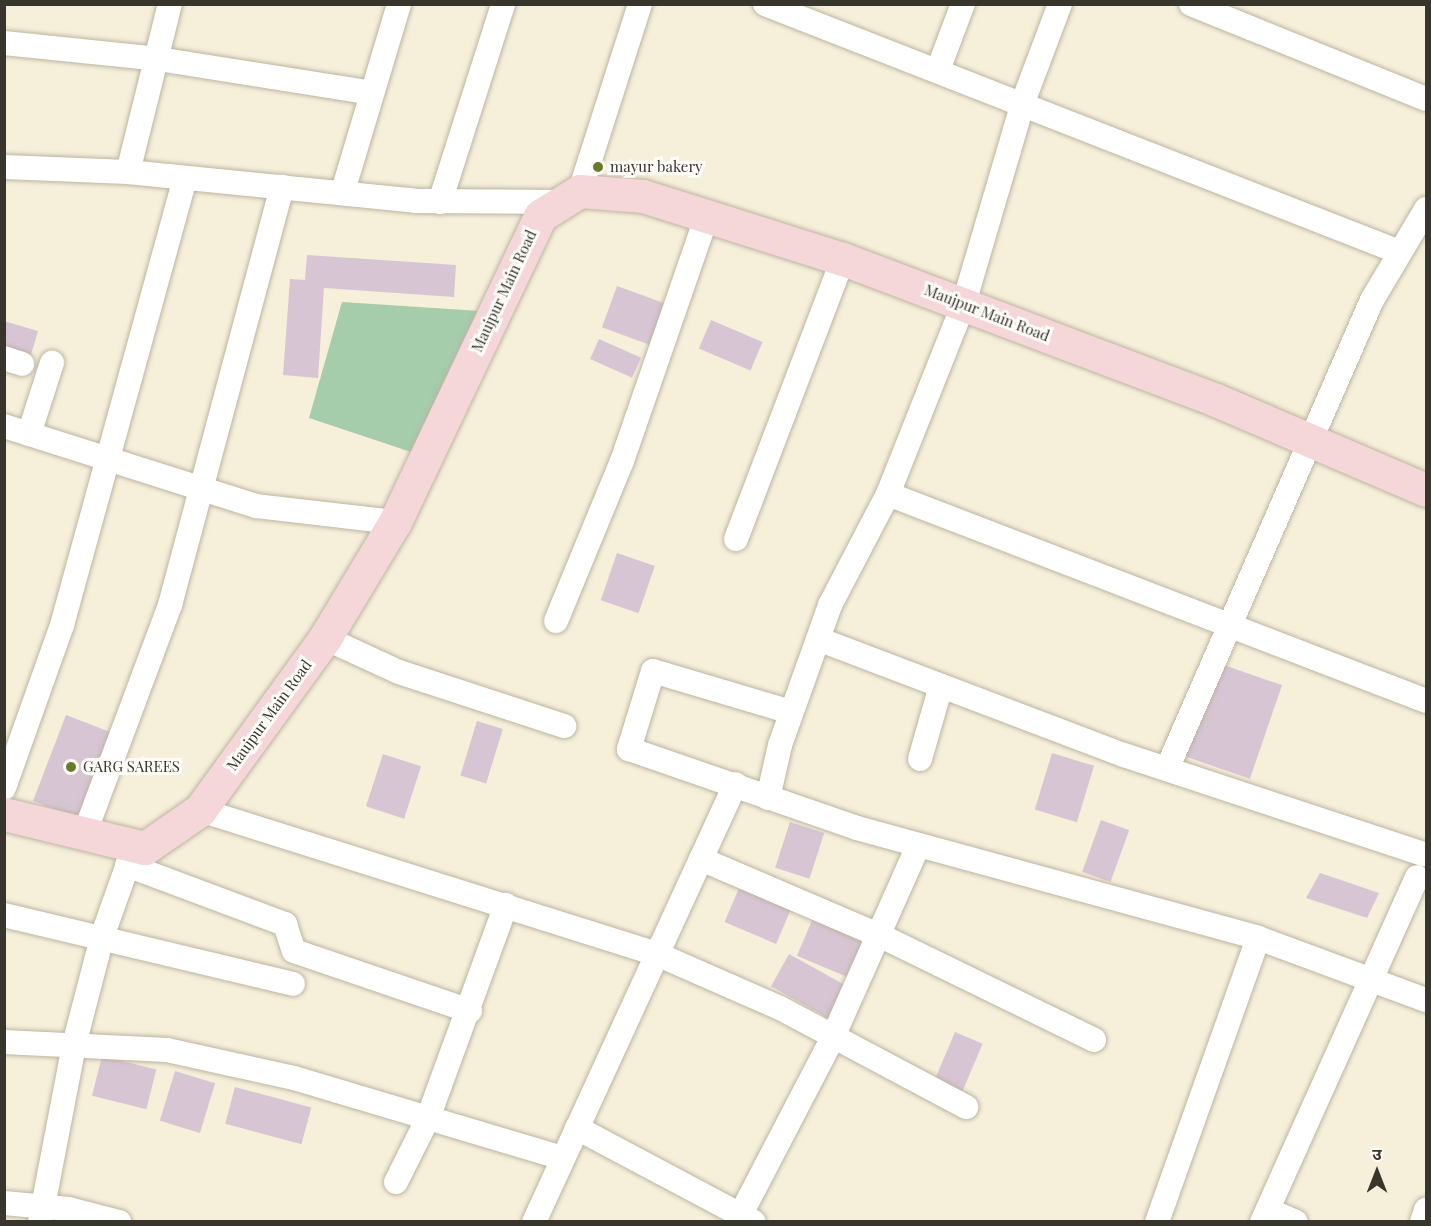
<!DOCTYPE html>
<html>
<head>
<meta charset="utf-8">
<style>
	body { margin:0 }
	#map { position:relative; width:1431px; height:1226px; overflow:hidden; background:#f6efda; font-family:"Playfair Display","Noto Sans Devanagari",serif }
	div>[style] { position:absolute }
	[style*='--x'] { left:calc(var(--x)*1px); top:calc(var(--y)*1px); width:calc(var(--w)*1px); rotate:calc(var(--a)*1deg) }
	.green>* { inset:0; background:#a5ccab }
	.building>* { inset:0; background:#d8c5d4; transform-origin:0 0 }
	.roads { filter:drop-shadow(0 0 2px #bbb5a1) drop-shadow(0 0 2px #bbb5a1) }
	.street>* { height:24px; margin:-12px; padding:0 12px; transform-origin:12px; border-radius:12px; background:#fff }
	.secondary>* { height:33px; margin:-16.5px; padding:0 16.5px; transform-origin:16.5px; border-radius:16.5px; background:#f5d6d9 }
	.dots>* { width:16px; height:16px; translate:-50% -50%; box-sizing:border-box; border:3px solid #fefcf8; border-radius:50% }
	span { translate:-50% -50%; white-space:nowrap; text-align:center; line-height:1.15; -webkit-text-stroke:6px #fefcf8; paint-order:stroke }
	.poi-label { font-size:15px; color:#38352d }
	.left { translate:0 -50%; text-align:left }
	.street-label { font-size:15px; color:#38352d }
	.frame { position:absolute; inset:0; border:6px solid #38352d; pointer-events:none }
	.north { position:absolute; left:1347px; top:1142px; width:60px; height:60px; -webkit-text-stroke:4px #fefcf8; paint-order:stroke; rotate:0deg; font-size:16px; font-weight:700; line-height:24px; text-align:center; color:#38352d }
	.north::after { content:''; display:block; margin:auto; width:21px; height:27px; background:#38352d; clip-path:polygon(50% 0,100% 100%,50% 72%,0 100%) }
</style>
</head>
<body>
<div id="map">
	<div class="green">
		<div style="clip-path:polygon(342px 302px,495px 312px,420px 455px,309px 418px)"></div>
	</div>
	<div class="building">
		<div style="clip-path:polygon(307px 255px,456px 265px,454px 297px,324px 288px,318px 378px,283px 375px,290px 279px,305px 280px)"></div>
		<div style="left:617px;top:286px;width:52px;height:44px;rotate:20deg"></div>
		<div style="left:711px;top:320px;width:56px;height:31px;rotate:23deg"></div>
		<div style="clip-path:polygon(4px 321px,38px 331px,29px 361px,4px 354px)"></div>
		<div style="left:599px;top:339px;width:46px;height:22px;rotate:24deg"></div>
		<div style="left:617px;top:553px;width:40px;height:50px;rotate:19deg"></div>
		<div style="left:1215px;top:662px;width:71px;height:99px;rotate:19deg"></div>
		<div style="left:66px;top:715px;width:48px;height:92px;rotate:21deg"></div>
		<div style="left:477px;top:721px;width:27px;height:57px;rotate:17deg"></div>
		<div style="left:1052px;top:753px;width:44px;height:59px;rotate:17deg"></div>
		<div style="left:383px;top:754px;width:40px;height:55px;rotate:18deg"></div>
		<div style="left:1101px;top:820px;width:30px;height:55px;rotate:20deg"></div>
		<div style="left:790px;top:822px;width:36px;height:48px;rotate:18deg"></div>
		<div style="clip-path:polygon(1320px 873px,1379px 893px,1367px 918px,1306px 898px)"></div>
		<div style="left:739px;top:888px;width:56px;height:37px;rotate:23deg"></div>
		<div style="left:813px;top:918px;width:57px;height:41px;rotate:23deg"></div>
		<div style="left:789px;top:954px;width:68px;height:37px;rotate:29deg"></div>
		<div style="left:955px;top:1032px;width:30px;height:57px;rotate:23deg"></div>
		<div style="left:102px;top:1056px;width:56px;height:41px;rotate:14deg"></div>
		<div style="left:175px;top:1071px;width:42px;height:52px;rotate:17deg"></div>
		<div style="left:235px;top:1087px;width:79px;height:38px;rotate:15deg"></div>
	</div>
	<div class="roads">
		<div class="street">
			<div style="--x:765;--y:4;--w:681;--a:21.36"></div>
			<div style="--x:1191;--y:4;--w:253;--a:22"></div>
			<div style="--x:4;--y:43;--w:155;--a:5.9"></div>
			<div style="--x:158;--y:59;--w:217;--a:9"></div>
			<div style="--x:938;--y:70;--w:71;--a:-69.3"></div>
			<div style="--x:4;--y:167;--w:124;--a:2.3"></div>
			<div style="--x:128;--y:172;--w:289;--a:5.7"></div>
			<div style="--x:416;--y:201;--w:140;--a:0.4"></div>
			<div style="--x:128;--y:172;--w:173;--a:-76"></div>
			<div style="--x:343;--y:191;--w:195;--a:-73.3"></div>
			<div style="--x:580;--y:191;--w:196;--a:-72.2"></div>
			<div style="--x:440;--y:202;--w:208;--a:-72.3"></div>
			<div style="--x:4;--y:358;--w:19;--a:18"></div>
			<div style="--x:4;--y:426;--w:264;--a:17.6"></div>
			<div style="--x:256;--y:506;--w:140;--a:6.6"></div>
			<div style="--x:29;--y:434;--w:75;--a:-72.1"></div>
			<div style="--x:888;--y:494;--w:576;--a:21.04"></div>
			<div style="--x:736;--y:539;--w:300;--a:-69.1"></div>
			<div style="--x:556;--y:621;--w:173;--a:-67.6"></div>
			<div style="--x:622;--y:461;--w:260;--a:-70.9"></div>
			<div style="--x:325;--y:638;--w:81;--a:24.7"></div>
			<div style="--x:399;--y:672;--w:174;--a:18.1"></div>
			<div style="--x:818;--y:639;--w:327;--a:20.8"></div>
			<div style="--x:1124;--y:755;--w:316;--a:18.3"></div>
			<div style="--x:791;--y:712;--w:144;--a:-163.5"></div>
			<div style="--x:653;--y:671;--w:82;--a:107.1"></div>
			<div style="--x:629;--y:749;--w:241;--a:19.1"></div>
			<div style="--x:857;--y:828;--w:416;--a:15.3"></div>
			<div style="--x:1258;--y:938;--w:179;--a:20.3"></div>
			<div style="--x:920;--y:759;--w:76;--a:-74"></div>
			<div style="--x:1167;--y:769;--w:512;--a:-66.39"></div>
			<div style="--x:1372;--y:300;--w:106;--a:-59.3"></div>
			<div style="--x:4;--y:788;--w:173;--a:-70.4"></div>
			<div style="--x:62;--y:625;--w:463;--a:-74.6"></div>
			<div style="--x:768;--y:798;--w:54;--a:-77.2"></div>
			<div style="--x:780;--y:745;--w:149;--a:-70.3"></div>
			<div style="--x:830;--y:605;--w:125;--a:-62.4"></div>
			<div style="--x:888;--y:494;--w:206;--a:-68.3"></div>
			<div style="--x:964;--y:303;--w:209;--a:-73.6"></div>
			<div style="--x:1023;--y:102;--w:105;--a:-69.3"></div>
			<div style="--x:200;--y:810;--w:481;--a:17.5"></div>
			<div style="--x:659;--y:955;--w:132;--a:23.7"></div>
			<div style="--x:780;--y:1008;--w:211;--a:28"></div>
			<div style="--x:84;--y:835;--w:246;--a:-69.5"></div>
			<div style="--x:170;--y:605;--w:433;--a:-75"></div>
			<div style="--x:701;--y:859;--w:196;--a:23.2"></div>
			<div style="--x:881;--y:936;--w:237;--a:26"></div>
			<div style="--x:127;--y:865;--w:169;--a:20.5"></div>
			<div style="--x:285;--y:924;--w:28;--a:72"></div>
			<div style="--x:294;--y:951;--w:186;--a:18.8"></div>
			<div style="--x:4;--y:915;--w:297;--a:13.4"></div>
			<div style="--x:4;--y:1042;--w:163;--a:2.8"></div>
			<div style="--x:167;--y:1050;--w:130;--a:12.4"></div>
			<div style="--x:294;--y:1078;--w:280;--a:16.6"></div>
			<div style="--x:577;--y:1128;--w:200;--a:28"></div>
			<div style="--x:396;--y:1182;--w:72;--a:-63.4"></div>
			<div style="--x:428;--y:1118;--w:227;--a:-69.9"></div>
			<div style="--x:4;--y:1203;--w:65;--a:5.3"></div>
			<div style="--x:69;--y:1209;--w:52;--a:14.6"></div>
			<div style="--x:1268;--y:1210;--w:30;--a:23"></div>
			<div style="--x:741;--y:1214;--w:199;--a:-62.5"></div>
			<div style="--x:833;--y:1037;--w:209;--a:-66"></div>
			<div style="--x:40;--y:1222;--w:184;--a:-79.1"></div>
			<div style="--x:75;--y:1041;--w:107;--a:-75.4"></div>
			<div style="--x:102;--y:937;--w:96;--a:-70.4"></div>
			<div style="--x:534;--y:1222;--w:482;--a:-65.3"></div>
			<div style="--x:1157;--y:1222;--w:301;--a:-70.4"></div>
			<div style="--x:1262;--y:1222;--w:378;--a:-65.8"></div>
			<div style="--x:1422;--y:1222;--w:13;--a:-72"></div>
		</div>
		<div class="secondary">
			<div style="--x:4;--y:814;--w:145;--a:13.6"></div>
			<div style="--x:145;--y:848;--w:67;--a:-34.6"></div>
			<div style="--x:200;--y:810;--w:213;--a:-54"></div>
			<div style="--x:325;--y:638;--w:135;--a:-58.9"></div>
			<div style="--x:395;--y:522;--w:339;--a:-64.6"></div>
			<div style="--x:540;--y:216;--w:47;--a:-32"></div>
			<div style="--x:580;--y:191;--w:63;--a:4.5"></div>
			<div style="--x:643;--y:196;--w:210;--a:17.5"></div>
			<div style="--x:843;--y:259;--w:399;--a:20.7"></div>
			<div style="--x:1216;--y:400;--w:228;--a:23.2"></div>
		</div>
	</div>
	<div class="dots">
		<div style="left:598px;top:167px;background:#697b2b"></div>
		<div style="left:71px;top:767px;background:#697b2b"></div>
	</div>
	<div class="poi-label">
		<span class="left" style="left:610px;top:167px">mayur bakery</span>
		<span class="left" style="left:83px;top:767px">GARG SAREES</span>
	</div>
	<div class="street-label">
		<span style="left:504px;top:291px;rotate:-65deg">Maujpur Main Road</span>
		<span style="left:987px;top:313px;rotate:21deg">Maujpur Main Road</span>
		<span style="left:269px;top:715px;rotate:-54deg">Maujpur Main Road</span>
	</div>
	<div class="frame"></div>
	<div class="north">उ</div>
</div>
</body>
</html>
